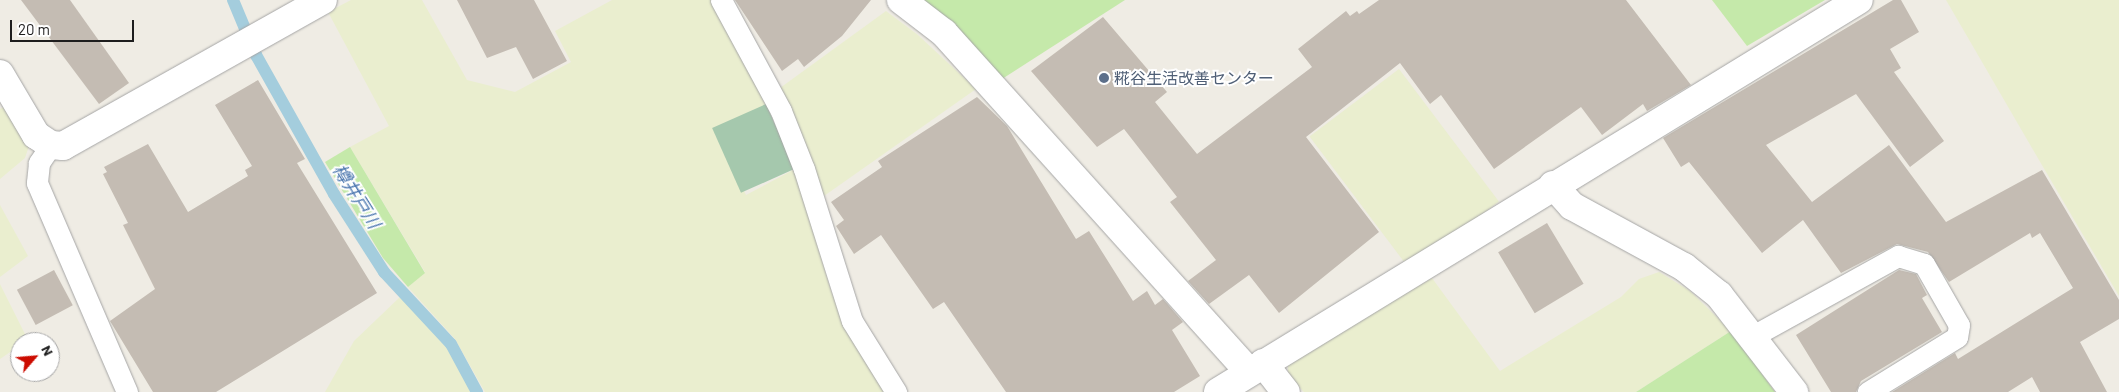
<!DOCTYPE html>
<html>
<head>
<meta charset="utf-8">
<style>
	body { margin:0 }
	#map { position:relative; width:2119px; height:392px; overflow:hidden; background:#efece4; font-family:Barlow,"Noto Sans JP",sans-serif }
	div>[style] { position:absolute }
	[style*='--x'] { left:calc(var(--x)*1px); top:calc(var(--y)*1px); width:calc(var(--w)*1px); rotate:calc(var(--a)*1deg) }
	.farmland>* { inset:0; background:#eaeecf; transform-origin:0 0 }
	.grass>* { inset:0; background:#c5e9aa }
	.cemetery>* { inset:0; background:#a5c8ad; transform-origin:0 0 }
	.stream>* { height:12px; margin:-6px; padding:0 6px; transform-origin:6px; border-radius:6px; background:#a4cddd }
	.building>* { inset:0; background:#c4bcb3; transform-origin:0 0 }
	.roads { filter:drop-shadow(0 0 1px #a5a5a5) drop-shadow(0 0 1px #a5a5a5) }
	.lane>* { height:21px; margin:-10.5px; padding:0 10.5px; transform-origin:10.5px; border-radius:10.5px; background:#fff }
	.street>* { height:28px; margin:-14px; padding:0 14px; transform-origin:14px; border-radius:14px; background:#fff }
	.dots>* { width:14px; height:14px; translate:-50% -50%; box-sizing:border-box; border:2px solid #fff; border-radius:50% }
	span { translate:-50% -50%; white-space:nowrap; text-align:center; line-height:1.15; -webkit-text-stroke:4px #fff; paint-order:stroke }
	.service-label { font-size:16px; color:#4e5e75 }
	.left { translate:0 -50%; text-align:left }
	.water-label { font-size:18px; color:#4a76ae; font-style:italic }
	.north { position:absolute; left:10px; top:332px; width:50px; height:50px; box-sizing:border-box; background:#fff; border:1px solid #a5a5a5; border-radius:50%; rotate:63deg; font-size:14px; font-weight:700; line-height:20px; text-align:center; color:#1e1e1e }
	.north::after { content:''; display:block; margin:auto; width:18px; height:22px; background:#cc0c00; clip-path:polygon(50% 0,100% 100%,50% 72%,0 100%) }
	.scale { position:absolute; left:10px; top:20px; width:124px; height:22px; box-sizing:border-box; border:2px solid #1e1e1e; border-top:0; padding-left:6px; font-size:15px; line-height:18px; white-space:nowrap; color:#1e1e1e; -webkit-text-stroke:4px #fff; paint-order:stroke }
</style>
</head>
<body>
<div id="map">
	<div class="farmland">
		<div style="clip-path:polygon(351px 0,422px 0,467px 80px,515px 92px,571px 62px,555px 31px,612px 0,711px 0,766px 104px,715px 133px,746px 195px,795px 169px,831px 291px,845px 324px,886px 392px,485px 392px,455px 339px,408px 287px,425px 272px,350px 147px,389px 126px,328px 12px)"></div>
		<div style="clip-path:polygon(1946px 0,2119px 0,2119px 296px,2039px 160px)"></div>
		<div style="clip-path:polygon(886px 11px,918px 35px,976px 89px,824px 196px,780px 88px)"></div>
		<div style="left:1399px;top:69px;width:166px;height:112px;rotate:53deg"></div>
		<div style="clip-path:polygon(5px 106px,29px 146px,25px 158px,0 179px,0 109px)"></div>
		<div style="clip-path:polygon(0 205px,28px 256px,0 277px)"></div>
		<div style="clip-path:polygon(1659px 272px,1690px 291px,1731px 331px,1636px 392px,1304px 392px,1288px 377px,1288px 362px,1432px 278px,1500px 371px,1621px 297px,1639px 279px)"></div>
		<div style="clip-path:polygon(0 284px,28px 340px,0 359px)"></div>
		<div style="clip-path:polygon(400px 297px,444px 341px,472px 392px,325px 392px,354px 341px)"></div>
	</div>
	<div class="grass">
		<div style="clip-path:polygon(914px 0,1125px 0,1002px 79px)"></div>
		<div style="clip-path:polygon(1712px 0,1825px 0,1747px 46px)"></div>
		<div style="clip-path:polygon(350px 147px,425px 273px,408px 287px,383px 258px,325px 162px)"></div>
		<div style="clip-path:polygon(1731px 331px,1775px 392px,1636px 392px)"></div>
	</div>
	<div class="cemetery">
		<div style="left:766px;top:104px;width:71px;height:59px;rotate:66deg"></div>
	</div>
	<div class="stream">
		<div style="--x:233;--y:0;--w:60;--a:67.3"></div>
		<div style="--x:256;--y:55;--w:159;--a:60.7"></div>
		<div style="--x:334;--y:194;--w:93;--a:57.3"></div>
		<div style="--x:384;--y:272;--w:98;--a:47.1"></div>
		<div style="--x:451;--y:344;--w:55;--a:61.6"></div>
	</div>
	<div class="building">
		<div style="clip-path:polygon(21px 0,70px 0,129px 83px,99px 104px)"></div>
		<div style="clip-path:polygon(457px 0,534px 0,567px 61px,533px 79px,516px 47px,487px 58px)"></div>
		<div style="clip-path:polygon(735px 0,871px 0,842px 36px,804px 67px,798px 59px,782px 71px)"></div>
		<div style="clip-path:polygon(1379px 0,1626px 0,1691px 85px,1647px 111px,1643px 104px,1602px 135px,1581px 107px,1494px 169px,1441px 95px,1430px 104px,1400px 63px,1306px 137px,1379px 232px,1279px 313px,1249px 275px,1209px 304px,1188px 281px,1216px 260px,1170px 202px,1177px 197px,1124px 129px,1097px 147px,1031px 71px,1103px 17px,1167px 92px,1155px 102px,1197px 154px,1312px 67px,1298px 49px,1346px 11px,1350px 16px,1357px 11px,1359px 14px)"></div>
		<div style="clip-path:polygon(1893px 0,1901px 0,1919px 32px,1890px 49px,1901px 68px,1894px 72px,1944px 141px,1910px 167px,1856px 94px,1766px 145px,1812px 202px,1889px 145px,1946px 222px,2042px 170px,2119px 300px,2119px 319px,2080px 342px,2107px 392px,2040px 392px,2032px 377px,2008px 392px,1892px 392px,1955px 353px,1958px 359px,2073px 288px,2040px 233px,2032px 238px,2030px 233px,1949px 282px,1928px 252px,1897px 244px,1841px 273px,1803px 220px,1762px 253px,1689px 162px,1681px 167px,1663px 138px)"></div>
		<div style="clip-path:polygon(258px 80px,305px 159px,297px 163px,377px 293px,216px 392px,153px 392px,110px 321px,155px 289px,123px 225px,128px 223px,103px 174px,107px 172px,104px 167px,148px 144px,188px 212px,248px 176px,245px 170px,252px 166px,215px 105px)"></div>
		<div style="clip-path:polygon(977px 97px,1007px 126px,1076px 239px,1089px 231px,1133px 301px,1147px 291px,1155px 305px,1163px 299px,1183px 322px,1172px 330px,1200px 376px,1174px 392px,1006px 392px,944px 302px,933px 309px,881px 235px,854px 254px,836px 226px,844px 220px,831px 202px,882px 167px,878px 161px)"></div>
		<div style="left:1547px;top:223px;width:71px;height:57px;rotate:59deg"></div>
		<div style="left:54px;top:270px;width:40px;height:42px;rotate:62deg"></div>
		<div style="clip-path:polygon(1899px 270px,1916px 274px,1927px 295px,1922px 298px,1942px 332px,1861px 381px,1856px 392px,1831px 392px,1796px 335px)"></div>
	</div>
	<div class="roads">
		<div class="lane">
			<div style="--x:721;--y:0;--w:126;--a:61.6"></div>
			<div style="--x:781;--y:111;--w:62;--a:68.4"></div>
			<div style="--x:804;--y:169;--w:159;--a:72.5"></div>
			<div style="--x:852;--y:321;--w:84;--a:58.2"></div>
			<div style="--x:51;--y:145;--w:22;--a:124"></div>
			<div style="--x:39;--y:163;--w:20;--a:96"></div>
			<div style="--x:37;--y:183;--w:228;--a:66.7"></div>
			<div style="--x:1753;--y:336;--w:166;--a:-28.9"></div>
			<div style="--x:1898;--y:256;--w:27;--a:17"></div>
			<div style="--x:1924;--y:264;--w:70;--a:60.2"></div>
			<div style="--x:1959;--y:325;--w:12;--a:99"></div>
			<div style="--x:1957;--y:337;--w:105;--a:148.3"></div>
		</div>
		<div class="street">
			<div style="--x:901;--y:0;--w:54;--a:37.5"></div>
			<div style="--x:944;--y:33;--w:456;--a:48"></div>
			<div style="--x:0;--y:74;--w:71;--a:59.5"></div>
			<div style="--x:36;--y:135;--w:18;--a:34"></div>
			<div style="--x:51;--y:145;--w:12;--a:5"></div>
			<div style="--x:63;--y:146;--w:298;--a:-29.3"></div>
			<div style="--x:1553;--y:185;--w:28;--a:48"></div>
			<div style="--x:1572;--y:206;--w:128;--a:28.6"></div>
			<div style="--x:1684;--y:267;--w:45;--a:38.7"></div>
			<div style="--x:1719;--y:295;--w:123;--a:52.3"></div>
			<div style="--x:1263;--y:363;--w:37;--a:52"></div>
			<div style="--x:1218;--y:392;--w:751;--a:-31.45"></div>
		</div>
	</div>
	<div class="dots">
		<div style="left:1104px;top:78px;background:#5c6f8a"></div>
	</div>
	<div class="service-label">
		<span class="left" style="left:1114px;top:78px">糀谷生活改善センター</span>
	</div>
	<div class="water-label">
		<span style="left:357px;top:196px;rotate:58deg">樽井戸川</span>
	</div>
	<div class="north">N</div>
	<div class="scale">20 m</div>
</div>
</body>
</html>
